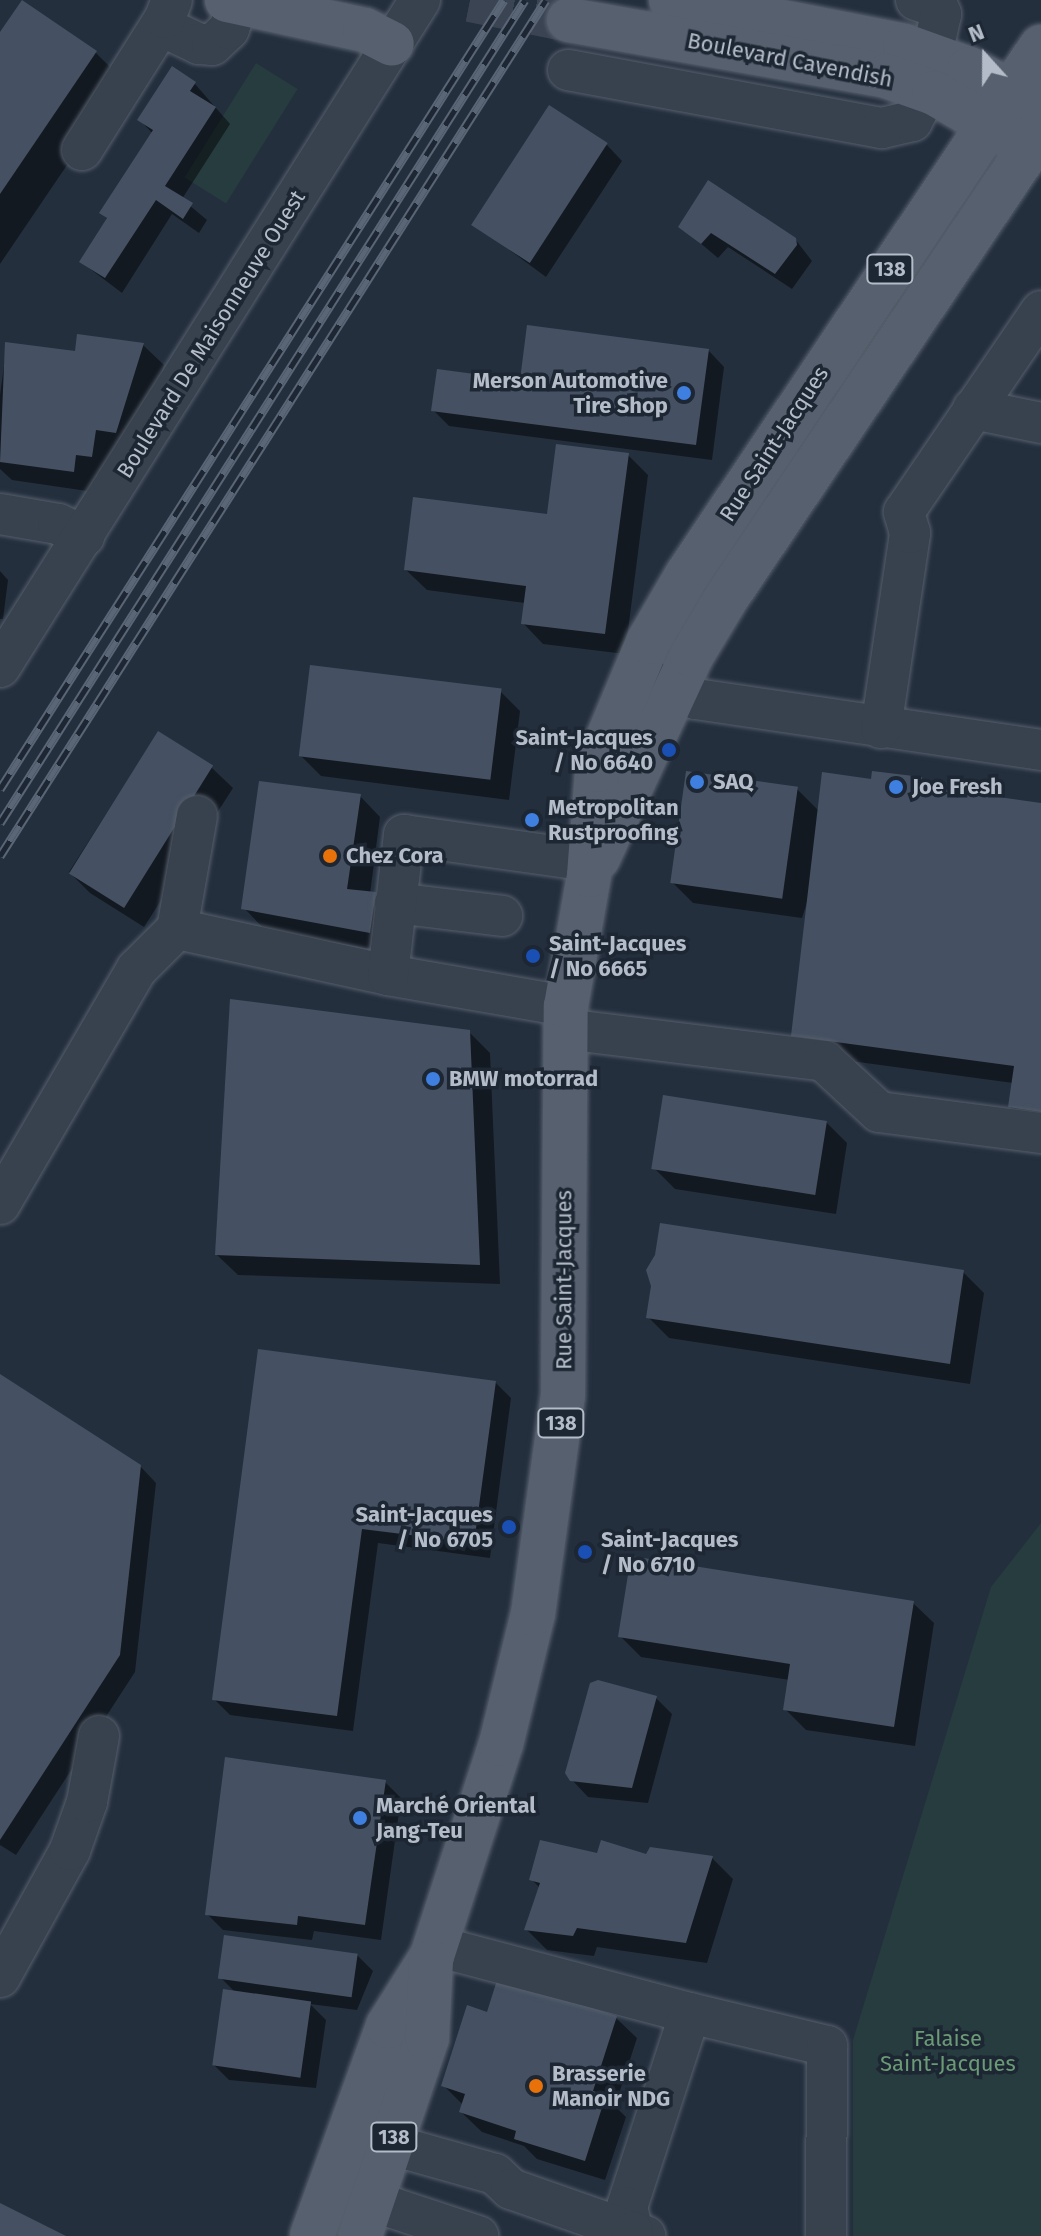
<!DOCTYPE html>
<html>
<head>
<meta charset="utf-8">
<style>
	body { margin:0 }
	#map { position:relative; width:1041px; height:2236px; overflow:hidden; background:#242f3e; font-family:"Fira Sans",sans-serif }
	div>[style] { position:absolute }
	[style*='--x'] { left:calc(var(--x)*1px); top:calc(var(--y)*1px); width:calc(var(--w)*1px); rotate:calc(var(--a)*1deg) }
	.green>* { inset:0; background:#263c3f; transform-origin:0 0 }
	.shadow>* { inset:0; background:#0007 }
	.building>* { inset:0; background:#455162; transform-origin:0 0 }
	.major-tunnel>* { height:44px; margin-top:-22px; transform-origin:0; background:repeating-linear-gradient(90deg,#3a4453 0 44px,transparent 0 66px) }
	.roads { filter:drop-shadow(0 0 2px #565f6c) drop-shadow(0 0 2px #565f6c) }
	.minor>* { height:40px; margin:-20px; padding:0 20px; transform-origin:20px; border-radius:20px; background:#38414e }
	.major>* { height:44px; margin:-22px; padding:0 22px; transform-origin:22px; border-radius:22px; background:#56606e }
	.rail>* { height:9px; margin-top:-4.5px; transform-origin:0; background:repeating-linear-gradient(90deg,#1d2633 0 18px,#5a6575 0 36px); box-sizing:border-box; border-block:2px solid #5a6575 }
	.dots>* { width:22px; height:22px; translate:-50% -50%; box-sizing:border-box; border:4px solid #1d2633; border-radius:50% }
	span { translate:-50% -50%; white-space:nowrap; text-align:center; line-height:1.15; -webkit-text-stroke:7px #1d2633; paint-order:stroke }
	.shield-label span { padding:2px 6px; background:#1d2633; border:2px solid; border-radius:6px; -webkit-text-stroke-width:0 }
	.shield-label { font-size:20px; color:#b4bcc9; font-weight:700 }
	.street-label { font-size:22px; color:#b4bcc9 }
	.poi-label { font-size:22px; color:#b4bcc9; font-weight:700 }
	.right { translate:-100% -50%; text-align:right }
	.left { translate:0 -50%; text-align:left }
	.park-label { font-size:22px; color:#6b9a76 }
	.north { position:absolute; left:945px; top:16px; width:80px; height:80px; -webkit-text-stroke:6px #1d2633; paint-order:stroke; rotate:339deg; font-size:22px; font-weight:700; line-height:32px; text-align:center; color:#b4bcc9 }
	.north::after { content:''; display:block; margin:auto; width:28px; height:36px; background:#b4bcc9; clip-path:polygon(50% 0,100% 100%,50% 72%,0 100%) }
</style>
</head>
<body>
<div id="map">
	<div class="green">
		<div style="left:256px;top:63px;width:49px;height:135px;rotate:32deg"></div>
		<div style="clip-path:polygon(1041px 1523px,1041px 2236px,853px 2236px,853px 2040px,991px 1587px)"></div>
	</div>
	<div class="shadow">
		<div style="clip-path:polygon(0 36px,96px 53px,124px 81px,0 264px)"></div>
		<div style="clip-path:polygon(195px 84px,230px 124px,182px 199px,207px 220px,199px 233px,172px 214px,122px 293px,81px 262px,108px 220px,102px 213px,153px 134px,140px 120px)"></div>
		<div style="clip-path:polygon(607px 145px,622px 161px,546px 277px,473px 223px)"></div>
		<div style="clip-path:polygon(680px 226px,795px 239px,812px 261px,792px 289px,728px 247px,718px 258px)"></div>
		<div style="clip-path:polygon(7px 344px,77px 354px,143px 345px,164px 365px,136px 453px,112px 477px,96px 475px,94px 492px,12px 480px,0 469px,0 395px)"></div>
		<div style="clip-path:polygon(709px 351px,724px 367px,712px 460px,449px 426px,433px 410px,522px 382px)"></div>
		<div style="clip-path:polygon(628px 455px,648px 475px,625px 654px,543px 644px,523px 623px,525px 603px,427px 590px,406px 570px,548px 517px)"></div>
		<div style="clip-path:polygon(0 571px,8px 580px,3px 619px,0 619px)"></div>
		<div style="clip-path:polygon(500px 691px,520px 711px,509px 800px,321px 776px,300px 755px)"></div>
		<div style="clip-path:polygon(158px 733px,212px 768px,233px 788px,144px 927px,90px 893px,69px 872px)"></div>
		<div style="clip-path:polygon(921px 779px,932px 790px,1041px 805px,1041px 1129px,1031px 1127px,1010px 1107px,1013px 1083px,814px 1056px,793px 1035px,810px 893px,802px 918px,693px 903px,672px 882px,797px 789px,819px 811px,873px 781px)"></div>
		<div style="clip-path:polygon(360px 796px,380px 817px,370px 894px,396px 915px,391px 953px,264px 929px,244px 908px)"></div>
		<div style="clip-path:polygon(469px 1032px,490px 1053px,500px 1284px,238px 1275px,217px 1255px)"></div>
		<div style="clip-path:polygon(826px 1122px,847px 1143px,836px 1214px,675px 1189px,654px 1168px)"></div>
		<div style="clip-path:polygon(963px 1272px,984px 1293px,970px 1384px,669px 1338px,648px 1317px)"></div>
		<div style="clip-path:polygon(260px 1352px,495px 1382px,511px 1398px,490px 1558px,378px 1543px,353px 1731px,230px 1715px,214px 1699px)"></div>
		<div style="clip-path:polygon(0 1377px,140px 1466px,156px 1483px,135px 1672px,16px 1855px,0 1845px)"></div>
		<div style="clip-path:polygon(913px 1603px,934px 1623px,915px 1746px,806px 1730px,785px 1709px,790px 1680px,641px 1657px,620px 1636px)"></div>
		<div style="clip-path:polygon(656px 1698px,672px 1714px,648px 1803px,588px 1797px,572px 1780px)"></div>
		<div style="clip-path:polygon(385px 1782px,401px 1798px,381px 1940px,314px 1931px,312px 1940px,223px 1930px,207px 1914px)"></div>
		<div style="clip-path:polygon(599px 1856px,712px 1858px,733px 1879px,707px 1963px,597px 1947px,594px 1956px,547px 1950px,526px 1929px,540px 1888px,532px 1880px)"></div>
		<div style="clip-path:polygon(357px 1955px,373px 1971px,357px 2010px,310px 2004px,326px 2020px,316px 2088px,229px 2080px,214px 2065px,235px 1992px,221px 1978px)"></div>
		<div style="clip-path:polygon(488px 2014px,616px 2018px,637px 2038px,615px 2106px,626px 2117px,605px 2180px,537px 2159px,524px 2146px,482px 2132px,461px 2112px,463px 2105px,443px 2085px)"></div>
	</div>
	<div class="building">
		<div style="clip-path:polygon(22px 0,97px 51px,0 194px,0 32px)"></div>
		<div style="clip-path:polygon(172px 66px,196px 82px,190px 91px,216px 107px,165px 186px,193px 203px,183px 219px,156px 200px,105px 278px,79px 262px,107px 218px,99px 213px,153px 130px,137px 120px)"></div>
		<div style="left:549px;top:105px;width:70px;height:143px;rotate:33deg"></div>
		<div style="clip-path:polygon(708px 180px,796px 238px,797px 245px,775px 274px,711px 233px,701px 244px,678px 227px)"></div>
		<div style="clip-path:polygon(527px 325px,709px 349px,696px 445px,431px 411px,437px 369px,520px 380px)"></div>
		<div style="clip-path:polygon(77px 334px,144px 343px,116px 433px,96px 430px,92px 457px,76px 455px,74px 472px,0 462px,5px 342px,75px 351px)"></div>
		<div style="clip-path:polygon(556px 444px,629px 453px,605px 634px,521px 624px,526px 586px,404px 570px,413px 497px,547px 514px)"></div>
		<div style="left:310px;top:665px;width:193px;height:92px;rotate:7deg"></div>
		<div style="left:158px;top:731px;width:65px;height:168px;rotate:32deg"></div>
		<div style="left:686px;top:771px;width:113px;height:113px;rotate:8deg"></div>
		<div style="clip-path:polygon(872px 771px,922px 777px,921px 786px,1041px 803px,1041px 1112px,1008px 1107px,1014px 1066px,791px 1036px,822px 772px,871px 779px)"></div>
		<div style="clip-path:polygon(259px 781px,361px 794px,347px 889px,376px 892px,370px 933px,241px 909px)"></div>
		<div style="clip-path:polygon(230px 999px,470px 1030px,480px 1265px,215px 1255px)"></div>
		<div style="left:663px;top:1095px;width:166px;height:75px;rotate:9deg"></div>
		<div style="clip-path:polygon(660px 1223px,964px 1270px,950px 1364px,646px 1318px,651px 1286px,646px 1270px,655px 1255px)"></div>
		<div style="clip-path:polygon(258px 1349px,496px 1381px,474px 1543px,362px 1529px,337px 1716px,212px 1700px)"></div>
		<div style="clip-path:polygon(0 1374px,141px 1465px,120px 1655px,0 1840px)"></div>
		<div style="clip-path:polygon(631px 1556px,914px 1601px,894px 1727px,783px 1710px,790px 1664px,618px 1637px)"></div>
		<div style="clip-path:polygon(598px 1680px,657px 1696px,632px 1788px,570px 1781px,565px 1773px,590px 1683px)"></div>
		<div style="clip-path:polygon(225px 1757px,386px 1780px,365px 1925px,298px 1916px,297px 1925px,205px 1915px)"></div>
		<div style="clip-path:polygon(540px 1840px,597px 1853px,601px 1840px,646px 1854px,650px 1847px,713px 1856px,686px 1943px,577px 1928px,573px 1936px,524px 1930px,540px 1883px,529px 1880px)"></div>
		<div style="left:224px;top:1935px;width:135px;height:44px;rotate:8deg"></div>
		<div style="clip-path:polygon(498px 1977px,617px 2016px,593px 2091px,606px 2095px,585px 2161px,514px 2139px,516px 2131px,459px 2112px,465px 2094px,441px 2086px,467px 2005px,487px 2012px)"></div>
		<div style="left:223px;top:1989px;width:89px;height:77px;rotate:8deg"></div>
		<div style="clip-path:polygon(0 2203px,66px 2236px,0 2236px)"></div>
	</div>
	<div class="major-tunnel">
		<div style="--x:470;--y:0;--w:101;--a:11.4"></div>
	</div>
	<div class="roads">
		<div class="minor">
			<div style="--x:916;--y:0;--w:23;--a:18"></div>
			<div style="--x:938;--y:7;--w:8;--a:67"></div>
			<div style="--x:941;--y:14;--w:42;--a:102.4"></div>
			<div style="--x:161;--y:26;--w:42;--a:25.3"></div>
			<div style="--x:199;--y:44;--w:13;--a:4"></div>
			<div style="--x:212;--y:45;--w:23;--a:-43"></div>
			<div style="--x:229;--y:29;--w:28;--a:-72"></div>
			<div style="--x:568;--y:70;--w:319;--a:10.5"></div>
			<div style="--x:882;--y:128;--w:31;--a:-13"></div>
			<div style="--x:912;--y:121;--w:34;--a:-62"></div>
			<div style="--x:82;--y:150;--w:156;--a:-57.8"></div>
			<div style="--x:165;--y:18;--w:19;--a:-69"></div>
			<div style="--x:973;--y:409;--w:69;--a:11.6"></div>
			<div style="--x:0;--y:514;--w:59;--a:9.8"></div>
			<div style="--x:58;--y:524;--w:29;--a:25"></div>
			<div style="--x:0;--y:667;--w:788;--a:-57.8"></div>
			<div style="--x:645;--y:678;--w:55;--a:22.4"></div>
			<div style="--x:696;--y:699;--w:349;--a:8.4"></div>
			<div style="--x:881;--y:728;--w:197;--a:-81.5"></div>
			<div style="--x:910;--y:533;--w:22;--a:-106"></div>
			<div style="--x:904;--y:512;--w:243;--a:-55.7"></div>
			<div style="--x:197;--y:816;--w:115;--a:100"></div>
			<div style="--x:177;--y:929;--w:216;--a:12.3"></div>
			<div style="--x:388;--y:975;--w:181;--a:9.9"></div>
			<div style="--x:395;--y:903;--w:108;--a:6.9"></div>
			<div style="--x:388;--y:975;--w:141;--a:-83.5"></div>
			<div style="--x:404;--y:835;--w:187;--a:8"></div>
			<div style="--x:565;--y:1029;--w:261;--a:7"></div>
			<div style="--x:824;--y:1061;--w:75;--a:42.8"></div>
			<div style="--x:879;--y:1112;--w:163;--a:7.4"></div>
			<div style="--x:0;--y:1204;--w:272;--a:-59.8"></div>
			<div style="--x:137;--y:969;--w:57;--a:-45"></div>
			<div style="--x:436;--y:1946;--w:263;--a:14.8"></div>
			<div style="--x:690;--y:2013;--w:204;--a:108"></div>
			<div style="--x:627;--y:2207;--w:26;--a:77"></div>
			<div style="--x:633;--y:2232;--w:13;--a:18"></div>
			<div style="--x:0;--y:1977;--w:145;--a:-61.1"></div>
			<div style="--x:70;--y:1850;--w:51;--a:-70.5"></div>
			<div style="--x:87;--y:1802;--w:67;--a:-79.7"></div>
			<div style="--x:690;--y:2013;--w:141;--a:13.5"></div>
			<div style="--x:827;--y:2046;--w:190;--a:90.3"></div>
			<div style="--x:360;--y:2136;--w:140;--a:15.7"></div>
			<div style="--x:495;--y:2174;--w:22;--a:43"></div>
			<div style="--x:511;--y:2189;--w:129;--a:19.4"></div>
			<div style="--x:633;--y:2232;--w:4;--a:104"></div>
			<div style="--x:372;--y:2201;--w:112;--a:18.3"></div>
		</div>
		<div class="major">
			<div style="--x:227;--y:0;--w:141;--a:12.3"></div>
			<div style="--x:365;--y:30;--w:30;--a:27"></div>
			<div style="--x:671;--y:0;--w:238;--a:11.1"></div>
			<div style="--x:905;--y:46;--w:68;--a:19.8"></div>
			<div style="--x:969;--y:69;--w:75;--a:28.6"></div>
			<div style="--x:569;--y:20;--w:322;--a:10"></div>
			<div style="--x:886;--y:76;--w:51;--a:19.5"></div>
			<div style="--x:934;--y:93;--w:92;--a:29.9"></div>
			<div style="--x:598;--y:858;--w:224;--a:-65.2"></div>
			<div style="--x:692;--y:655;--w:64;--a:-59"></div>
			<div style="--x:725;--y:600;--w:566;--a:-56.03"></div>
			<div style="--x:312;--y:2236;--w:223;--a:-70.1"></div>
			<div style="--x:388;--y:2026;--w:83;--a:-57.8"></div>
			<div style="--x:432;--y:1956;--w:223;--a:-72"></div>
			<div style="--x:501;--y:1744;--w:134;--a:-76.2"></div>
			<div style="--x:533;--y:1614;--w:221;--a:-82.2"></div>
			<div style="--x:563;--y:1395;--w:389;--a:-89.6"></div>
			<div style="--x:566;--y:1006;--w:133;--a:-80"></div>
			<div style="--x:589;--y:875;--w:105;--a:-85.6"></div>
			<div style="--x:597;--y:770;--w:26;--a:-72"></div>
			<div style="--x:605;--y:745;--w:112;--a:-67.3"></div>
			<div style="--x:648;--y:642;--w:78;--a:-59.8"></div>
			<div style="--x:687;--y:575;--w:636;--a:-56.16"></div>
			<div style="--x:360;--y:2236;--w:209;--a:-71.3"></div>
			<div style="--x:427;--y:2038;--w:76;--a:-87"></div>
		</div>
	</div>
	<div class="rail">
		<div style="--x:0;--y:789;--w:936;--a:-57.43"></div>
		<div style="--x:0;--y:823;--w:976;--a:-57.47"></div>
		<div style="--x:0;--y:856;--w:1015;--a:-57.47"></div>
	</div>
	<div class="dots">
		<div style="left:684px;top:393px;background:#3f7fe0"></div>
		<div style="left:669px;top:750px;background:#1a4fb4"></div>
		<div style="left:697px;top:782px;background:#3f7fe0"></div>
		<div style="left:896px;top:787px;background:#3f7fe0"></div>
		<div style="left:532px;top:820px;background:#3f7fe0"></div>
		<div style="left:330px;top:856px;background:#e8710a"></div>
		<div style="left:533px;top:956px;background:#1a4fb4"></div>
		<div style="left:433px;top:1079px;background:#3f7fe0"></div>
		<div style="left:509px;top:1527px;background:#1a4fb4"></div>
		<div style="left:585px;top:1552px;background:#1a4fb4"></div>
		<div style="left:360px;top:1818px;background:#3f7fe0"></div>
		<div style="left:536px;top:2086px;background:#e8710a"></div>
	</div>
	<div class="shield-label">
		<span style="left:890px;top:269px">138</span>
		<span style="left:561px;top:1423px">138</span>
		<span style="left:394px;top:2137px">138</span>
	</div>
	<div class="street-label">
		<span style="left:790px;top:60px;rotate:11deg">Boulevard Cavendish</span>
		<span style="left:211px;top:334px;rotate:-58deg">Boulevard De Maisonneuve Ouest</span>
		<span style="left:774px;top:444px;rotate:-57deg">Rue Saint-Jacques</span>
		<span style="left:564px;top:1280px;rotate:-90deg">Rue Saint-Jacques</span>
	</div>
	<div class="poi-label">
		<span class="right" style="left:668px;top:393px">Merson Automotive<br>Tire Shop</span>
		<span class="right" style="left:653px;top:750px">Saint-Jacques<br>/ No 6640</span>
		<span class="left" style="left:713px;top:782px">SAQ</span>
		<span class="left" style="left:912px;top:787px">Joe Fresh</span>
		<span class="left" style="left:548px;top:820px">Metropolitan<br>Rustproofing</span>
		<span class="left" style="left:346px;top:856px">Chez Cora</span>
		<span class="left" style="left:549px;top:956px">Saint-Jacques<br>/ No 6665</span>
		<span class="left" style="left:449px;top:1079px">BMW motorrad</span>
		<span class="right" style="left:493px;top:1527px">Saint-Jacques<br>/ No 6705</span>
		<span class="left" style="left:601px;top:1552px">Saint-Jacques<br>/ No 6710</span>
		<span class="left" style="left:376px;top:1818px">Marché Oriental<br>Jang-Teu</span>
		<span class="left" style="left:552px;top:2086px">Brasserie<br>Manoir NDG</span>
	</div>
	<div class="park-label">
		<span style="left:948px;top:2051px">Falaise<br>Saint-Jacques</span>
	</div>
	<div class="north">N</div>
</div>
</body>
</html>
